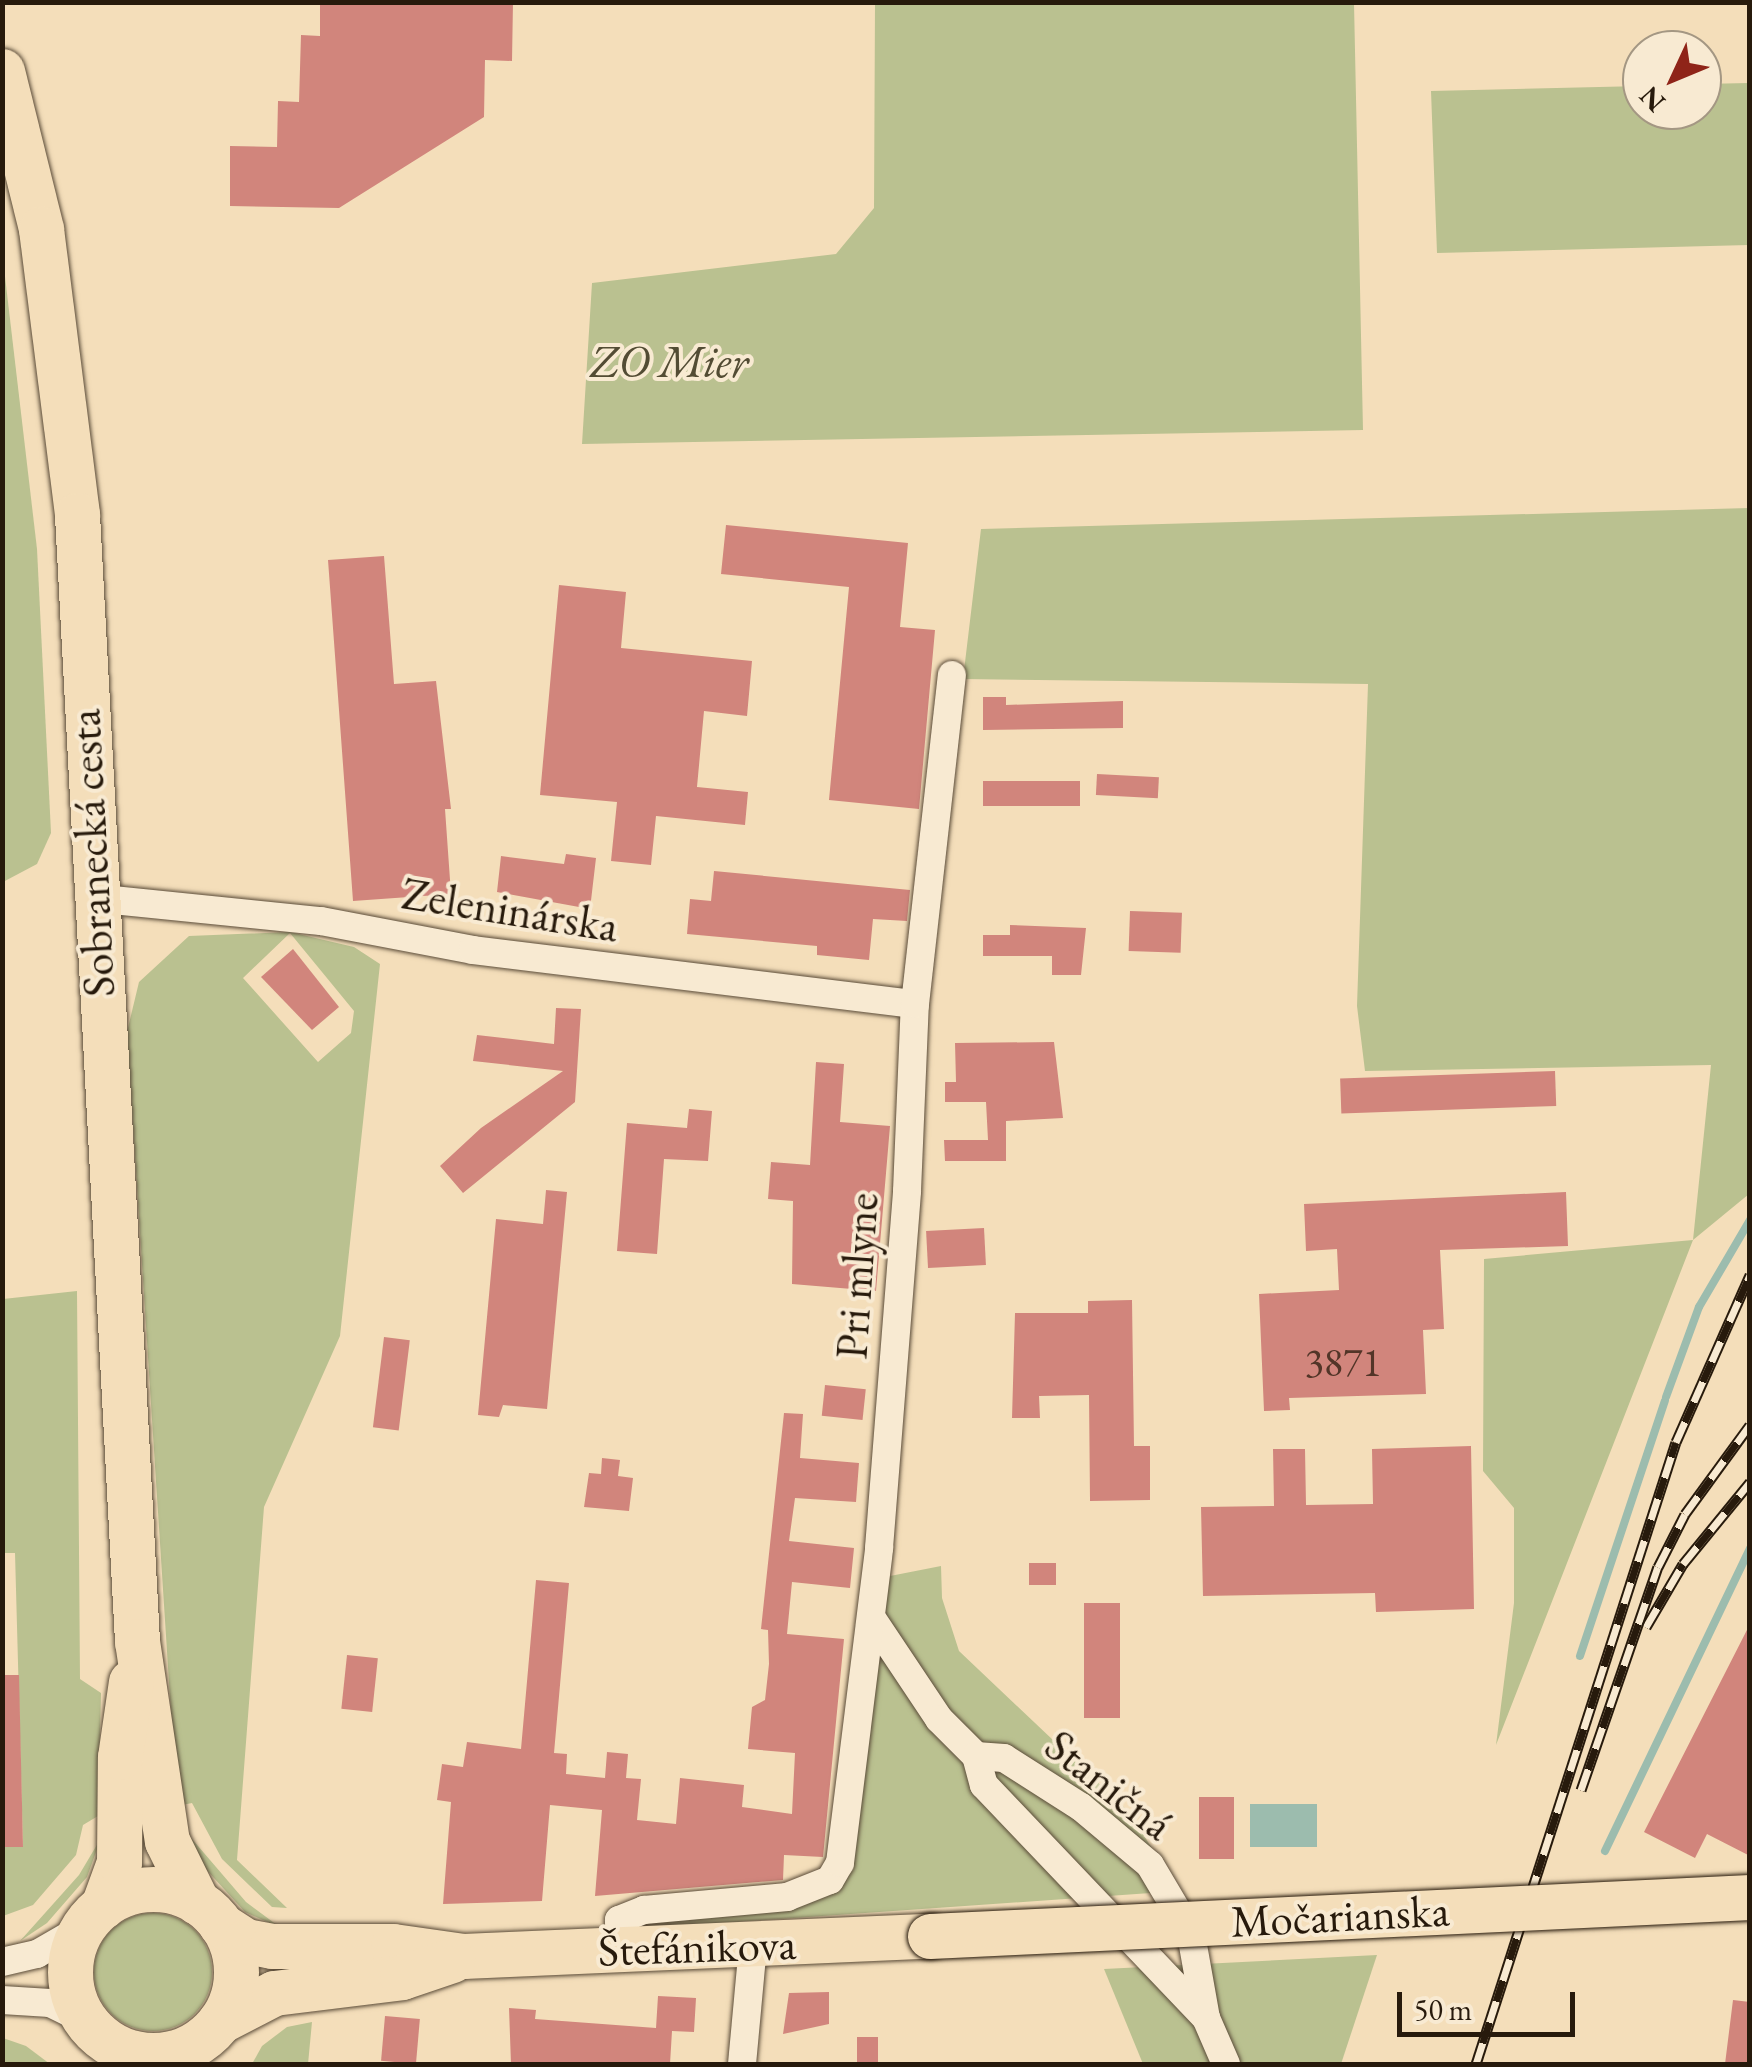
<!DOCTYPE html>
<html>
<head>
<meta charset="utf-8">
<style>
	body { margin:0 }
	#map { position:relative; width:1752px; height:2067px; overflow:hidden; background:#f4deba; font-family:"EB Garamond",serif }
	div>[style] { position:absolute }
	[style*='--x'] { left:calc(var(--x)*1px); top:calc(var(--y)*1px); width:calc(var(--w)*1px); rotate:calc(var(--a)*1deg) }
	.green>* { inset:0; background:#bac190 }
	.round { border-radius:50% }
	.water>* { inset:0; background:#9cbcae; transform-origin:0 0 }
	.stream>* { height:8px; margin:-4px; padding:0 4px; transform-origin:4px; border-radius:4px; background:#9cbcae }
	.building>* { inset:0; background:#d1857c; transform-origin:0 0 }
	.roads { filter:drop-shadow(0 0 2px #5a4b38) drop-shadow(0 0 2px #5a4b38) }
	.minor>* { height:28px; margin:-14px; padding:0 14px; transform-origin:14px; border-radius:14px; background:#f8ead2 }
	.primary>* { height:45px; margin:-22.5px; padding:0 22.5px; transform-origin:22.5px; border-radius:22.5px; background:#f4deba }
	.primary>.ring { margin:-22.5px; padding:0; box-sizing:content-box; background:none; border:45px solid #f4deba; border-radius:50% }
	.rail>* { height:11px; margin-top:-5.5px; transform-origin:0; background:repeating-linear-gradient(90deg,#f8ead2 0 22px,#271a0c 0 44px); box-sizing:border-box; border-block:2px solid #271a0c }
	.bridges { filter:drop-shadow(0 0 2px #271a0c) drop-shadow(0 0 2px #271a0c) }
	.primary-bridge>* { height:45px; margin:-22.5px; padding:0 22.5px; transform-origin:22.5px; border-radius:22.5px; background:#f4deba }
	span { translate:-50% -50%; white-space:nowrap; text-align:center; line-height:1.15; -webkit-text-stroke:8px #f8ead2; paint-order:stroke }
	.number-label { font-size:40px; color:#523528 }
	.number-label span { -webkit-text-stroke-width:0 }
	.park-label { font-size:45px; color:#534c34; font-style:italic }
	.street-label { font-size:45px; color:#271a0c }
	.frame { position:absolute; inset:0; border:5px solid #271a0c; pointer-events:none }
	.north { position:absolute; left:1622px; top:30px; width:100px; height:100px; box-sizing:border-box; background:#f8ead2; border:2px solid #a49783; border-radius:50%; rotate:226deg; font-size:28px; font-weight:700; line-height:40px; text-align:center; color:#271a0c }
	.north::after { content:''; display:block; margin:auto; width:35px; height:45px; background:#8f2418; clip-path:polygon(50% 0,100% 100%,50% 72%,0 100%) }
	.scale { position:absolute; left:1397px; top:1992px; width:178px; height:45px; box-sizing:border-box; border:5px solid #271a0c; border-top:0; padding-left:12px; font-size:30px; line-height:35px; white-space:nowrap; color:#271a0c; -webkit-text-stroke:8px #f8ead2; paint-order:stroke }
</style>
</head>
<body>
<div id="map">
	<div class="green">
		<div style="clip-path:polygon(875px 3px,1354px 3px,1363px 430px,582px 444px,592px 283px,836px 254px,874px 208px)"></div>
		<div style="clip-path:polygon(1749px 83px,1749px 245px,1437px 253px,1431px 91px,1642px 86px,1642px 110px,1702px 110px,1702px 84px)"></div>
		<div style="clip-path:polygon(2px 251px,37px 549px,51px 833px,37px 864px,3px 882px)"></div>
		<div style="clip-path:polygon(1749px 508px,1749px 1194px,1693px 1240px,1496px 1745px,1514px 1603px,1514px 1508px,1483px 1471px,1484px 1259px,1693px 1240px,1711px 1065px,1365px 1071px,1357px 1006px,1368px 684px,963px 679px,981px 529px)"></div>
		<div style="clip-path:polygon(evenodd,290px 932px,354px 947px,380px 964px,340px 1336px,264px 1507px,237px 1860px,287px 1908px,272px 1907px,222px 1859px,192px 1803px,177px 1806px,127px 1032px,139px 982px,189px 936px,290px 932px,290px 933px,354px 1011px,351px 1033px,318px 1062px,243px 978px,290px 933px)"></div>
		<div style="clip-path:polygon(77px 1291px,80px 1679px,101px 1693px,98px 1816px,83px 1825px,76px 1855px,33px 1905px,3px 1916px,3px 1847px,23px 1846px,15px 1553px,3px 1553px,3px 1299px)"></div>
		<div style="clip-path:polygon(941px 1566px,942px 1598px,959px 1651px,1129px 1812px,1179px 1891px,637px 1929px,637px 1923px,838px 1890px,885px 1577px)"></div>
		<div style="clip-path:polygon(186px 1832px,246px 1902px,281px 1928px,245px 1912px,203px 1866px)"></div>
		<div style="clip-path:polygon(101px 1838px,87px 1877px,47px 1923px,20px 1941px,79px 1875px)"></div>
		<div class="round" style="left:94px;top:1913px;width:118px;height:118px"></div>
		<div style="clip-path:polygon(1377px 1955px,1341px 2064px,1143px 2064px,1104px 1969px)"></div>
		<div style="clip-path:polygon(312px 2022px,308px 2064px,252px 2064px,262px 2046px,287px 2027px)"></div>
		<div style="clip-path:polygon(3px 2038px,26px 2046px,50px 2064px,3px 2064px)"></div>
	</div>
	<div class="water">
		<div style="left:1250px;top:1804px;width:67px;height:43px"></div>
	</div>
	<div class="stream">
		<div style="--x:1666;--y:1397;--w:96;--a:-69.9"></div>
		<div style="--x:1699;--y:1307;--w:101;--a:-59.6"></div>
		<div style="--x:1580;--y:1656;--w:269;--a:-71.6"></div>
		<div style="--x:1605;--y:1851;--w:336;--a:-64.4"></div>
	</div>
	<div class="building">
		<div style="clip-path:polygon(320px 2px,513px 2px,512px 61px,485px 60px,484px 117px,339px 208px,230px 206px,230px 146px,277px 147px,278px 101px,299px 102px,301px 35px,320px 36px)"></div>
		<div style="clip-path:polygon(726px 525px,908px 543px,900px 627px,935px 630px,919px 809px,829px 800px,849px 587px,721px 574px)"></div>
		<div style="clip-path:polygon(384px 556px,394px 684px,436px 681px,451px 809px,445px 809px,451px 894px,353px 901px,328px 560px)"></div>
		<div style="clip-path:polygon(559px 585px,626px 592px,621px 648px,752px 661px,747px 716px,704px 711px,697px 787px,748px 792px,745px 825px,656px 816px,651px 865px,611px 861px,617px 802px,540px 795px)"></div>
		<div style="clip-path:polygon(983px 697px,1006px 697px,1006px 705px,1123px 701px,1123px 728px,983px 730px)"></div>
		<div style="left:1097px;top:774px;width:62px;height:21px;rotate:3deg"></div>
		<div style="left:983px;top:781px;width:97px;height:25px"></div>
		<div style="clip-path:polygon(566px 854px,596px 858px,590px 909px,497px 892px,501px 856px,564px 864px)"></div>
		<div style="clip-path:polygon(714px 871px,910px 890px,907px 921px,873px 919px,869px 960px,817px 955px,817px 946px,687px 934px,690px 899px,711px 901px)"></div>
		<div style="left:1130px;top:911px;width:52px;height:40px;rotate:2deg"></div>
		<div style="clip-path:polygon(1010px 925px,1086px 928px,1081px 975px,1052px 975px,1052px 956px,983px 956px,983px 935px,1010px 935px)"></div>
		<div style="clip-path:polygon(293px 949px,339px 1007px,312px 1030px,261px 977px)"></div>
		<div style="clip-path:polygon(556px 1008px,581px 1009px,575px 1102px,463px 1193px,440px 1166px,481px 1128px,563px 1071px,473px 1061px,477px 1035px,554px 1044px)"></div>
		<div style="clip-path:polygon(1054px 1042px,1063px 1118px,1006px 1121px,1006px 1161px,945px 1161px,944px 1140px,988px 1140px,986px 1102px,945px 1102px,945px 1082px,956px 1082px,955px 1043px)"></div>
		<div style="clip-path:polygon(816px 1062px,844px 1064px,840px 1122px,890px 1126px,876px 1291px,792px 1284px,793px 1201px,768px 1199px,771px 1162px,810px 1165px)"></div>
		<div style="left:1555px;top:1071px;width:35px;height:215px;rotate:88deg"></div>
		<div style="clip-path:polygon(689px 1109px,712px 1111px,708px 1161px,664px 1159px,657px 1254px,617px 1251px,627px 1123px,687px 1128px)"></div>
		<div style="clip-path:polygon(546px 1190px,567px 1192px,547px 1409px,503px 1405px,499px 1417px,478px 1415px,496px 1219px,543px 1224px)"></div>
		<div style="clip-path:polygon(1566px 1192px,1568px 1246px,1440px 1250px,1444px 1329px,1423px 1330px,1426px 1394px,1289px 1398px,1290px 1410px,1264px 1411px,1259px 1294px,1339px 1290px,1337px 1249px,1306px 1251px,1304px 1204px)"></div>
		<div style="left:984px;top:1228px;width:37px;height:58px;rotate:87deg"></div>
		<div style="clip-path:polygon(1132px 1300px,1134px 1446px,1150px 1446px,1150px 1500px,1090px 1501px,1089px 1395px,1039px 1396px,1040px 1418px,1012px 1418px,1015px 1313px,1088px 1313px,1088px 1301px)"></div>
		<div style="left:384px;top:1337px;width:26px;height:91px;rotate:7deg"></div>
		<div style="left:825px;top:1385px;width:41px;height:31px;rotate:6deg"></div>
		<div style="clip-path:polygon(784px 1413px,803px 1414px,800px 1458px,859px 1463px,856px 1502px,795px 1498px,789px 1541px,854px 1548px,850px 1588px,792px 1582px,787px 1634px,844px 1639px,823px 1857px,784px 1855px,783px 1880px,595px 1896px,602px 1810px,550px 1805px,542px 1901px,443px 1904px,451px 1802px,437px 1800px,442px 1764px,463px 1767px,467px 1742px,521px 1749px,536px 1580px,569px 1583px,554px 1753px,567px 1754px,566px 1774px,605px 1778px,607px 1752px,628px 1754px,626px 1778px,641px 1779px,637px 1820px,676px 1824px,680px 1778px,744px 1785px,742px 1807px,792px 1814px,795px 1753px,748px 1749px,752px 1707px,765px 1700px,769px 1664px,768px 1630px,761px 1629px)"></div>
		<div style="clip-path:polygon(1471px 1446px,1474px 1609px,1376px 1612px,1375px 1593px,1203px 1596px,1201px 1507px,1274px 1506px,1273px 1449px,1305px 1449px,1306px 1505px,1373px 1504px,1372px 1449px)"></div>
		<div style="clip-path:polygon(602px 1458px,620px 1460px,618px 1476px,633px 1478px,629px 1511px,584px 1507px,589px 1473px,601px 1474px)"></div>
		<div style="left:1029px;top:1563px;width:27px;height:22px"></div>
		<div style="left:1084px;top:1603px;width:36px;height:115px"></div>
		<div style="clip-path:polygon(1750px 1624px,1750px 1856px,1707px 1834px,1695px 1858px,1644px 1832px)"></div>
		<div style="left:347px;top:1655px;width:31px;height:54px;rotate:6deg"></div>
		<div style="clip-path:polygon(2px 1675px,19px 1675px,23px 1847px,2px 1847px)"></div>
		<div style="left:1199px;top:1797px;width:35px;height:62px"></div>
		<div style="clip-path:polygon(829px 1992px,829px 2024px,783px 2034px,789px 1993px)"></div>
		<div style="clip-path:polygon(658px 1996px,696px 1998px,694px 2032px,672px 2031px,670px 2064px,511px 2064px,509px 2008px,536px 2010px,535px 2019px,656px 2028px)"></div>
		<div style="clip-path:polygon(1733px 2000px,1750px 2002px,1750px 2064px,1725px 2064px)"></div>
		<div style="left:385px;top:2016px;width:35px;height:45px;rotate:5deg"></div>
		<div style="left:857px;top:2037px;width:21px;height:27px"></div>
	</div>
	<div class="roads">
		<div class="minor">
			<div style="--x:93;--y:898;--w:229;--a:5.8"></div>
			<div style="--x:321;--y:921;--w:155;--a:10.8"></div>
			<div style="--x:473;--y:950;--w:445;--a:7"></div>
			<div style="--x:871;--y:1617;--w:123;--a:56.3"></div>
			<div style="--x:939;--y:1719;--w:52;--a:45"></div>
			<div style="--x:976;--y:1756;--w:30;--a:75"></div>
			<div style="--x:984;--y:1785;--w:322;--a:46.4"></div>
			<div style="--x:1206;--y:2018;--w:50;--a:66.5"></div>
			<div style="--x:976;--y:1756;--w:28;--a:4"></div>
			<div style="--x:1004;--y:1758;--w:91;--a:32.5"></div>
			<div style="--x:1081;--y:1807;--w:90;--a:40"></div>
			<div style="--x:1150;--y:1865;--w:80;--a:59.3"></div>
			<div style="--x:1191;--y:1934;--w:85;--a:79.9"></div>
			<div style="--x:620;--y:1950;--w:30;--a:-92"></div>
			<div style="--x:619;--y:1920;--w:27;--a:-22"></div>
			<div style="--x:644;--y:1910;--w:144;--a:-5.2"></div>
			<div style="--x:787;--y:1897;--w:46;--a:-21.6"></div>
			<div style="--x:830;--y:1880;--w:20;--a:-60"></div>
			<div style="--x:840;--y:1863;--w:317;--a:-82.9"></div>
			<div style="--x:879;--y:1548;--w:358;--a:-85.5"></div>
			<div style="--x:907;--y:1191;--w:187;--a:-87.6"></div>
			<div style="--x:915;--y:1004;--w:331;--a:-83.6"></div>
			<div style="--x:2;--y:1962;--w:36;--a:-13"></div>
			<div style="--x:37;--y:1954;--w:52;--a:-30"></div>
			<div style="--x:2;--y:2000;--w:48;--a:3.6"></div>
			<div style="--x:50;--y:2003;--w:39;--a:26"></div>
			<div style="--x:742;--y:2064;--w:120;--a:-84.7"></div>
		</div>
		<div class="primary">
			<div style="--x:2;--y:71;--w:163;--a:76.1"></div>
			<div style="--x:41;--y:229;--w:288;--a:82.8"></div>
			<div style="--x:77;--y:515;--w:1128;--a:86.95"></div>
			<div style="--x:137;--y:1641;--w:202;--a:81.5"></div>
			<div style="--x:167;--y:1841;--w:68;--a:63.8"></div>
			<div class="ring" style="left:70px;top:1889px;width:121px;height:121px"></div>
			<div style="--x:103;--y:1906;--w:47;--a:-70"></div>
			<div style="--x:119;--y:1862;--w:105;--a:-89.5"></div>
			<div style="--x:120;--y:1757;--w:76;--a:-81.7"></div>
			<div style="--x:221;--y:1925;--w:30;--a:33"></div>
			<div style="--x:246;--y:1941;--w:26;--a:11"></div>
			<div style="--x:272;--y:1946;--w:121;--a:0"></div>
			<div style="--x:393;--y:1946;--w:71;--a:8.1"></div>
			<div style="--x:463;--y:1956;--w:467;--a:-2.5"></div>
			<div style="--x:220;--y:2021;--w:61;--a:-27.4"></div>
			<div style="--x:274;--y:1993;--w:129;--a:-7.1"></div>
			<div style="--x:402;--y:1977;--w:53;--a:-18.8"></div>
		</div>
	</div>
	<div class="rail">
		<div style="--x:1646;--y:1627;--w:73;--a:-59.6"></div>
		<div style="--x:1683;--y:1564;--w:106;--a:-50.7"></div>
		<div style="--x:1581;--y:1790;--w:236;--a:-71"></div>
		<div style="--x:1658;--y:1567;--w:59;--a:-63"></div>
		<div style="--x:1685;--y:1514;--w:110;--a:-53.9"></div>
		<div style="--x:1476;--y:2064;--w:653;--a:-72.18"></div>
		<div style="--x:1676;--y:1442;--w:183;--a:-66.1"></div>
	</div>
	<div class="bridges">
		<div class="primary-bridge">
			<div style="--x:930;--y:1936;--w:821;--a:-2.72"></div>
		</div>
	</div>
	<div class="number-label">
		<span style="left:1343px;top:1362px">3871</span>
	</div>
	<div class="park-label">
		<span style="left:669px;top:362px">ZO Mier</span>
	</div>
	<div class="street-label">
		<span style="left:92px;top:853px;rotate:-93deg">Sobranecká cesta</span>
		<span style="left:510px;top:910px;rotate:9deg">Zeleninárska</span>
		<span style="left:857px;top:1276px;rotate:-86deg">Pri mlyne</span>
		<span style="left:1109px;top:1785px;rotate:38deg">Staničná</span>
		<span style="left:1340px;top:1916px;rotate:-3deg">Močarianska</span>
		<span style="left:697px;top:1947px;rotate:-2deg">Štefánikova</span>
	</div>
	<div class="frame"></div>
	<div class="north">N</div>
	<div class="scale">50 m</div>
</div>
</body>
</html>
